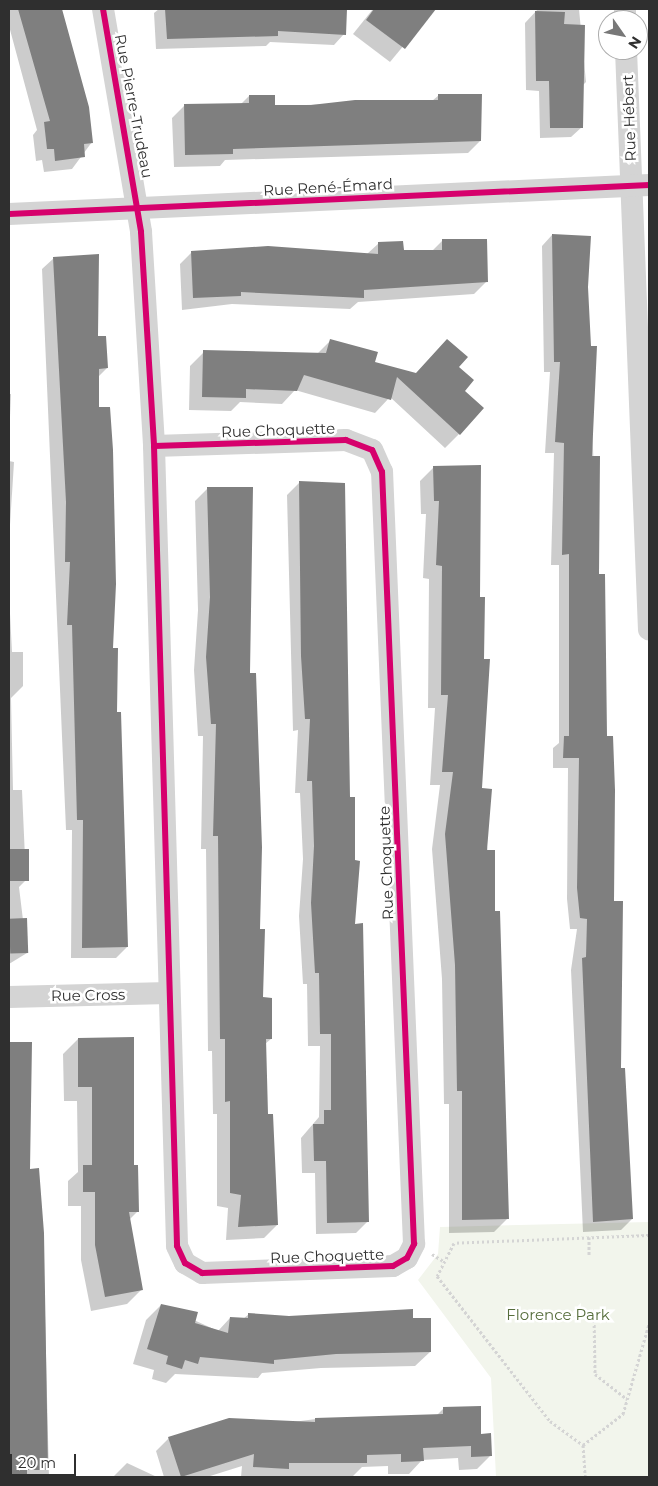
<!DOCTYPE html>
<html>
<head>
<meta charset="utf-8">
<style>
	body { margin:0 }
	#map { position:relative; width:658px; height:1486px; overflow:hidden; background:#fff; font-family:Montserrat,sans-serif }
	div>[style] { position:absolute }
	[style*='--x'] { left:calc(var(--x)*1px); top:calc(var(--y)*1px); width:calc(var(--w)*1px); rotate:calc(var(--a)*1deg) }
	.green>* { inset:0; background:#f2f5ec }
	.shadow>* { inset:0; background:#0003 }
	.building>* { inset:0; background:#7f7f7f; transform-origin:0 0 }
	.path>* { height:3px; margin-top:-1.5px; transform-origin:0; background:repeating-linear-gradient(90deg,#d4d4d4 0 2.5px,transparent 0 5px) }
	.minor>* { height:22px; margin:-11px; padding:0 11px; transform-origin:11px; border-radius:11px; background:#d4d4d4 }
	.cycleway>* { height:6px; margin:-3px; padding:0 3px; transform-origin:3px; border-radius:3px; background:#d6006c }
	span { translate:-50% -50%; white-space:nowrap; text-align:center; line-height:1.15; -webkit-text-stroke:5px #fff; paint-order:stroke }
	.street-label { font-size:15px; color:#2f2f2f }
	.park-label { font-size:15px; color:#566d3b }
	.frame { position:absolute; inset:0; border:10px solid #2f2f2f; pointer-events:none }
	.north { position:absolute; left:598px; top:10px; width:50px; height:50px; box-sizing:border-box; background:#fff; border:1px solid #acacac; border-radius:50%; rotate:123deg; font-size:14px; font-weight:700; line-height:20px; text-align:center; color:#2f2f2f }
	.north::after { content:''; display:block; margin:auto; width:18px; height:22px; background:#787878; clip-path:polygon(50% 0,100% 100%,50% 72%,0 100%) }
	.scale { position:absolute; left:10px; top:1454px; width:66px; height:22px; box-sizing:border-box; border:2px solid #2f2f2f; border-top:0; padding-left:6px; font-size:15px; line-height:18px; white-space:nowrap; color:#2f2f2f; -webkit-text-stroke:4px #fff; paint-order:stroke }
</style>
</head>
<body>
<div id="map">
	<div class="green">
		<div style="clip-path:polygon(649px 1222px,649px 1477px,496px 1477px,491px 1378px,418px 1280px,438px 1254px,440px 1227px)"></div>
	</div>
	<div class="shadow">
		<div style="clip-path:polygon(9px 9px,61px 9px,92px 142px,72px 169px,44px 172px,42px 160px,36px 161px,33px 135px,37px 130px,9px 26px)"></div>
		<div style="clip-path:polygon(159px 9px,345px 9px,344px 34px,334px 45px,270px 42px,266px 46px,156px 49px,154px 13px)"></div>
		<div style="clip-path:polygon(373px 9px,434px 9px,390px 62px,353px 34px)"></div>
		<div style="clip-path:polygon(538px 9px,579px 9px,586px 82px,582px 86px,582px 127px,571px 137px,540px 138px,539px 91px,526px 90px,525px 23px)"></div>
		<div style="clip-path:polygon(439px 95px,480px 141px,468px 153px,225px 160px,220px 166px,174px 167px,172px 118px,184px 106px,241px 104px,249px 96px,274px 106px,432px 101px)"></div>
		<div style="clip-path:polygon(552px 235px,586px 287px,620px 1070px,632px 1219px,621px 1230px,583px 1232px,571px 970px,577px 929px,570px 929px,567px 899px,568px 768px,553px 768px,553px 748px,559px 743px,559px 565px,551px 565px,554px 453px,545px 453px,550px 372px,544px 372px,542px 246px)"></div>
		<div style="clip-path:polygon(442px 241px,486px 282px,474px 294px,358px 302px,350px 309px,232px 304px,182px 310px,180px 264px,192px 252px,367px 254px,379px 243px,402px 252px,432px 251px)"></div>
		<div style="clip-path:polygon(54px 258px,96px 337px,107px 368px,98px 377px,98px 408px,127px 947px,116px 958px,71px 958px,72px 830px,66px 830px,42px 269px)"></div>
		<div style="clip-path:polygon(331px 340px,373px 363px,415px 374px,457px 367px,463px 391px,459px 434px,445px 448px,390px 397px,375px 413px,295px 390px,282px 404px,240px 402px,231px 411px,189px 410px,190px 366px,204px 352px,317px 354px)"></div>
		<div style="clip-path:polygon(9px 394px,11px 394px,9px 440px)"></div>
		<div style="clip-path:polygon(9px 461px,14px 462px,9px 541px)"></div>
		<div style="clip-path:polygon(434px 467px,478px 598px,481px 789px,494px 912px,508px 1218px,494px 1232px,449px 1233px,449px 1104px,444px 1104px,442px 979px,432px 849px,440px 785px,430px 785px,435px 708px,428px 708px,429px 579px,423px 578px,426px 514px,421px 514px,420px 481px)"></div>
		<div style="clip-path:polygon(299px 483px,348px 798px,368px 1221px,356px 1233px,316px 1234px,315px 1173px,302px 1173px,301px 1138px,319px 1117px,320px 1046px,308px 1046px,307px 984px,303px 984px,299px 916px,303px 859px,300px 793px,295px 793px,298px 730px,293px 731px,287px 495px)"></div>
		<div style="clip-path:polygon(208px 488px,249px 675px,262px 999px,271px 1039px,265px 1044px,267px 1115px,277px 1225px,264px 1238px,226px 1240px,228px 1208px,217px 1206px,217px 1114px,213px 1114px,212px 1051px,208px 1051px,206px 849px,201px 849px,203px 736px,198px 736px,194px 670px,198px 610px,195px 501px)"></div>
		<div style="clip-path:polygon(9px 594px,12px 652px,23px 652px,23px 686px,11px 698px,13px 790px,22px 790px,26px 880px,19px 887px,27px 953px,9px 964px)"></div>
		<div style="clip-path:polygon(78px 1039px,137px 1212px,129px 1220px,142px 1289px,127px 1304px,91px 1311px,81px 1260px,81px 1206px,68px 1206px,68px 1181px,78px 1172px,77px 1101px,64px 1101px,63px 1054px)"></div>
		<div style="clip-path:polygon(9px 1043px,30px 1043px,28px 1170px,43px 1233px,49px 1477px,9px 1477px)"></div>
		<div style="clip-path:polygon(161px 1305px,218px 1331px,230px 1318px,243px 1319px,249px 1314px,289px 1318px,430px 1352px,415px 1366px,321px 1368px,262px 1373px,258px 1378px,175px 1374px,166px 1383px,152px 1379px,154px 1370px,133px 1364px,146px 1320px)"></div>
		<div style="clip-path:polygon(444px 1408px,480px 1435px,490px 1456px,477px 1469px,459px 1470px,458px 1458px,422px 1460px,409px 1474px,388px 1474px,388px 1466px,362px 1467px,353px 1476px,241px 1477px,242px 1466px,207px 1477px,164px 1477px,156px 1451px,169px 1438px,316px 1419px,437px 1415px)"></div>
		<div style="clip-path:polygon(127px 1463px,157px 1477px,113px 1477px)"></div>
	</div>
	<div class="building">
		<div style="clip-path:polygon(18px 9px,62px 9px,89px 107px,93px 143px,84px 144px,85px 157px,55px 161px,54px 149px,47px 149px,44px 122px,50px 121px)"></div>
		<div style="clip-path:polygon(165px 9px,347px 9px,346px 35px,278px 31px,278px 36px,167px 39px)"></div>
		<div style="clip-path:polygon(374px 9px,436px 9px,405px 49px,366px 20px)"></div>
		<div style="clip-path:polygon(535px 11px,565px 12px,564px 24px,585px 25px,583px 128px,550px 128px,549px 81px,536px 81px)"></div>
		<div style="clip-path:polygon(438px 94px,482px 94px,481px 141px,233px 149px,233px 154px,185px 155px,184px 104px,249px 103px,249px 95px,275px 95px,275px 105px,311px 105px,355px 100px,438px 100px)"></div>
		<div style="clip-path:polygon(552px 234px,591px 236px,588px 287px,591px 346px,597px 346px,592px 456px,600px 456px,599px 574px,605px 574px,607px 736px,613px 736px,615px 790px,614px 901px,623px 901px,621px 1068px,625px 1068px,633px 1219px,593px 1222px,582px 958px,586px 957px,587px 919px,580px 918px,577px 888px,579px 758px,563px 758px,564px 736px,569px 736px,569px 554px,562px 555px,564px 443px,555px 442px,560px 362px,554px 362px)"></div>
		<div style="clip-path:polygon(442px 239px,487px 239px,488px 282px,364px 290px,364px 298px,241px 292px,241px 296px,193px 298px,191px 251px,268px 246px,378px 254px,378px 242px,403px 241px,404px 250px,442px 250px)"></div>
		<div style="clip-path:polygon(99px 254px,98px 336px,106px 336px,108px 368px,99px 369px,99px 407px,110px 407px,113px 450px,116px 584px,113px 648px,118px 648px,117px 712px,121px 712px,128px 947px,82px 948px,83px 820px,77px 820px,72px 625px,67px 625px,70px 562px,65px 562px,66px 502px,53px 257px)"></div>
		<div style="clip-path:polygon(330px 339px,378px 352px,375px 362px,416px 373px,447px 339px,468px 357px,459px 367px,474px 380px,465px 391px,484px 408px,460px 435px,397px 377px,391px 400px,304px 375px,297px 391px,246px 389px,246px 398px,202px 397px,203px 350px,326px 353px)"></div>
		<div style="clip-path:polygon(481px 465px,480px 597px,485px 597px,484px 659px,490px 659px,482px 788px,492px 789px,487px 850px,495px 850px,495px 911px,500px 911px,509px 1219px,462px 1220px,462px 1091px,457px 1091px,455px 965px,445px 834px,453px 772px,442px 772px,448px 695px,441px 695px,442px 566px,436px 565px,439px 501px,434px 501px,433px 466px)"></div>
		<div style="clip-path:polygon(299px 481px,345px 483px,350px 797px,355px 797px,355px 860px,360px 861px,355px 924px,363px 923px,369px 1222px,327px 1223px,326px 1161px,314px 1161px,313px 1124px,324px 1124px,324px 1110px,331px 1110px,331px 1034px,320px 1034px,319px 973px,315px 973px,311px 903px,314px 846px,312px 781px,307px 781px,310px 719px,305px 719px,301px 656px)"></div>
		<div style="clip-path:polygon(207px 487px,253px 487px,250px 673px,256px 673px,262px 847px,260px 929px,265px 929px,263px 997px,272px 998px,272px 1039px,266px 1039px,268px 1114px,273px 1114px,278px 1225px,238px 1227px,241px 1195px,230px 1193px,230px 1101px,225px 1102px,225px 1039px,220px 1039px,218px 836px,213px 836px,216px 724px,211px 724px,206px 657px,210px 597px)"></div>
		<div style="left:9px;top:849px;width:20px;height:32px"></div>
		<div style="left:27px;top:918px;width:35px;height:18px;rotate:88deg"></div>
		<div style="clip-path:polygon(134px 1037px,134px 1165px,138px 1165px,139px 1212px,129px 1212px,143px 1290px,105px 1297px,95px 1245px,95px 1192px,83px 1192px,83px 1165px,92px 1165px,92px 1087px,78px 1087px,78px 1038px)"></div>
		<div style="clip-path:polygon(9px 1042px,32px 1042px,30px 1169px,39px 1168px,44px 1233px,48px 1470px,27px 1470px,27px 1476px,9px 1477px)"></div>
		<div style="clip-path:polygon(161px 1304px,198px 1312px,195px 1323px,228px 1333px,230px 1317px,248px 1318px,248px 1313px,289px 1316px,413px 1309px,413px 1318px,431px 1318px,431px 1352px,336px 1354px,274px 1360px,274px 1364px,200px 1357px,198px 1364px,185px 1360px,182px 1369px,166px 1364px,168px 1356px,147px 1349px)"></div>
		<div style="clip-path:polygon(481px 1406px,481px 1434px,491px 1433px,492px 1456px,471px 1457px,471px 1446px,423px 1448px,424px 1461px,401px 1462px,401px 1454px,367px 1455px,367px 1463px,289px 1463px,289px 1469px,253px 1467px,254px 1454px,181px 1477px,168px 1437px,229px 1418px,315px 1422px,315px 1418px,443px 1414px,443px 1407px)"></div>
	</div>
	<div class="path">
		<div style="--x:649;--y:1235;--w:195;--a:177.7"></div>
		<div style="--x:454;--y:1243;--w:37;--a:117"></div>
		<div style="--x:437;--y:1276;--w:184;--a:52.1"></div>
		<div style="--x:550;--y:1421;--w:41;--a:36"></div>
		<div style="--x:583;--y:1445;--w:51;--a:-37.8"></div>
		<div style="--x:623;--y:1414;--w:94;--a:-73.9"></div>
		<div style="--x:589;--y:1237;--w:18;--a:90"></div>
		<div style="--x:432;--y:1254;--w:13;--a:32"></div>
		<div style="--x:594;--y:1315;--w:59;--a:89"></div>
		<div style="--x:595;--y:1374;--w:41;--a:38"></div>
		<div style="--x:583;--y:1445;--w:32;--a:86"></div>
	</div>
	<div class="minor">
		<div style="--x:103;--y:9;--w:226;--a:80.3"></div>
		<div style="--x:141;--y:232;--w:214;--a:86.5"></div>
		<div style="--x:154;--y:446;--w:800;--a:88.35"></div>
		<div style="--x:177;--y:1246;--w:19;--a:65"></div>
		<div style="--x:185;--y:1263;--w:20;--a:30"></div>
		<div style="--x:202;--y:1273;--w:191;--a:-2.1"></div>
		<div style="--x:393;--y:1266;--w:16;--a:-30"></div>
		<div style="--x:407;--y:1258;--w:16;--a:-63"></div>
		<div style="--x:414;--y:1244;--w:773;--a:-92.37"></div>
		<div style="--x:382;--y:472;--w:24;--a:-114"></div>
		<div style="--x:372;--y:450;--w:28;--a:-159"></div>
		<div style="--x:346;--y:440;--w:192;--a:178.2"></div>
		<div style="--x:625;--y:9;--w:11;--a:90"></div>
		<div style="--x:626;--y:50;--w:580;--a:87.73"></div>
		<div style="--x:9;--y:214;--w:641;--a:-2.59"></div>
		<div style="--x:9;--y:997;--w:159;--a:-1.4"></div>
	</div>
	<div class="cycleway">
		<div style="--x:103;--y:9;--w:226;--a:80.3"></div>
		<div style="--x:141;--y:232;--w:214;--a:86.5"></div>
		<div style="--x:154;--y:446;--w:800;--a:88.35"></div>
		<div style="--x:177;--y:1246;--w:19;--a:65"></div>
		<div style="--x:185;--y:1263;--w:20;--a:30"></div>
		<div style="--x:202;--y:1273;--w:191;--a:-2.1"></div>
		<div style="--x:393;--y:1266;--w:16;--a:-30"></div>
		<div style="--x:407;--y:1258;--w:16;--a:-63"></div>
		<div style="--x:414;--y:1244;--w:773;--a:-92.37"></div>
		<div style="--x:382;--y:472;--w:24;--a:-114"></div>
		<div style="--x:372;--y:450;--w:28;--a:-159"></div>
		<div style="--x:346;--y:440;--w:192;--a:178.2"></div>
		<div style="--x:9;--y:214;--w:641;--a:-2.59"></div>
	</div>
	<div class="street-label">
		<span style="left:134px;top:106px;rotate:79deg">Rue Pierre-Trudeau</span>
		<span style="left:629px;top:118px;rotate:-92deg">Rue Hébert</span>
		<span style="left:328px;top:187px;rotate:-3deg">Rue René-Émard</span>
		<span style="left:278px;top:430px;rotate:-2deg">Rue Choquette</span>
		<span style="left:386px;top:863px;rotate:-92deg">Rue Choquette</span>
		<span style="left:88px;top:995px;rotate:-1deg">Rue Cross</span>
		<span style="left:327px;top:1256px;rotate:-2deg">Rue Choquette</span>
	</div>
	<div class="park-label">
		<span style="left:558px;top:1315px">Florence Park</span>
	</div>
	<div class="frame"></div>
	<div class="north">N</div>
	<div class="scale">20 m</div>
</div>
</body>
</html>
